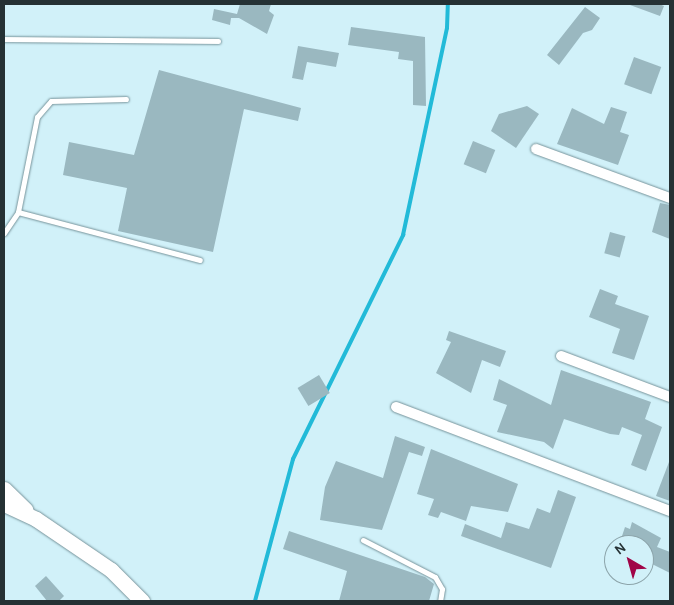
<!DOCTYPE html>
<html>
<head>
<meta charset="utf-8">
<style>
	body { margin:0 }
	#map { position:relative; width:674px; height:605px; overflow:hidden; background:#d1f1f9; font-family:Karla,sans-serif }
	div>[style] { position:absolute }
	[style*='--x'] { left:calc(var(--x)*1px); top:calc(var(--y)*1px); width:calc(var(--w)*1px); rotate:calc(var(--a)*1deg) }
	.stream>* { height:4px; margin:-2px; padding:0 2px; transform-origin:2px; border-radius:2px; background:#22bad8 }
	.building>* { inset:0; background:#9ab8c0; transform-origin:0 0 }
	.roads { filter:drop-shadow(0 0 1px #76939a) drop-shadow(0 0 1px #76939a) }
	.service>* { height:5px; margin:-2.5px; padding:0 2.5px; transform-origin:2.5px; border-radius:2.5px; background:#fff }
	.minor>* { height:10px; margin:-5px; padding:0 5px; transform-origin:5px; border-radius:5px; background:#fff }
	.secondary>* { height:15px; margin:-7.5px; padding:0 7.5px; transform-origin:7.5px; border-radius:7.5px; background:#fff }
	span { translate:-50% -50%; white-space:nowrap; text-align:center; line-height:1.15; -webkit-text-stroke:4px #d1f1f9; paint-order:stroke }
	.frame { position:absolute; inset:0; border:5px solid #253134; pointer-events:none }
	.north { position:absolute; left:604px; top:535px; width:50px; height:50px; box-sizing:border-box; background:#d1f1f9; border:1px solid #8ca4aa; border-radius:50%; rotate:322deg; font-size:14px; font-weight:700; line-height:20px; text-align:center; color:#253134 }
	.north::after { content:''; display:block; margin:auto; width:18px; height:22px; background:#a00447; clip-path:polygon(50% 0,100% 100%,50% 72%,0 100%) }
</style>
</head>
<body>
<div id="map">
	<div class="stream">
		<div style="--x:255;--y:601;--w:147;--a:-75"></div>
		<div style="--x:293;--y:459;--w:250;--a:-63.8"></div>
		<div style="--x:403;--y:235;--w:212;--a:-78"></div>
		<div style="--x:447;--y:28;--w:24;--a:-88"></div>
	</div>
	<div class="building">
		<div style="clip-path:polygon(240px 4px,271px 4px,269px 11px,274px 15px,267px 34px,239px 18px,231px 18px,230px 25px,212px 20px,214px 9px,237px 14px)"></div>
		<div style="clip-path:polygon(659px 4px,664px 6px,660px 16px,630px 5px)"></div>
		<div style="clip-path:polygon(585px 7px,600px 18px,592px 30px,583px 33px,559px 65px,547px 55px)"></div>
		<div style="clip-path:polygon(351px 27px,425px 37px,426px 106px,413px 105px,413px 61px,398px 59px,399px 52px,348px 45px)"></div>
		<div style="clip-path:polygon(298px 46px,339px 53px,336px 67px,307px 62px,303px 80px,292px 78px)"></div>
		<div style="left:634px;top:57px;width:29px;height:29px;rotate:20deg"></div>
		<div style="clip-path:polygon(159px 70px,301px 108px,298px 121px,244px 109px,213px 252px,118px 231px,127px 188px,63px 175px,69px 142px,134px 155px)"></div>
		<div style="clip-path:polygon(527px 106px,539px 114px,516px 148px,491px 131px,499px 114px)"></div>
		<div style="clip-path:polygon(611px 107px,627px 112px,620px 132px,629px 135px,618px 165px,557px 144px,572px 108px,604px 124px)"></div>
		<div style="left:473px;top:141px;width:24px;height:25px;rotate:22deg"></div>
		<div style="clip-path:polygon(660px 203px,670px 205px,670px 239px,652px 232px)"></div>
		<div style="left:610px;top:232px;width:16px;height:22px;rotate:15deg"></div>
		<div style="clip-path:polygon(600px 289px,618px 296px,615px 304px,649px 316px,634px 360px,612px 353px,620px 329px,589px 317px)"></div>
		<div style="clip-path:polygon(449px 331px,506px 351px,500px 367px,482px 360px,471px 393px,436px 373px,451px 342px,446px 340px)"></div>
		<div style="clip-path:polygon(561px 370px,651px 402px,645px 419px,662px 427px,646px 471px,631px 465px,642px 435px,622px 427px,619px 435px,610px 434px,564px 419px,553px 449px,544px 442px,497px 432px,507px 405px,493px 400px,499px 379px,551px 405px)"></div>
		<div style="left:319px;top:375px;width:21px;height:25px;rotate:59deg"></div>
		<div style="clip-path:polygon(395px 436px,425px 447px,422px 456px,409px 452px,382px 530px,320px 520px,325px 487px,336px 461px,383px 478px)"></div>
		<div style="clip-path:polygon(431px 449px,518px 484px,508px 512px,471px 506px,466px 521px,441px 512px,438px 518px,428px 515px,434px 499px,417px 494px)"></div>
		<div style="clip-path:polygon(669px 462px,670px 462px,670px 501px,656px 496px)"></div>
		<div style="clip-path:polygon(558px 490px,576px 497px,551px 568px,461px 536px,465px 524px,501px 538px,506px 522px,529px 529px,537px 508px,550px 513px)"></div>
		<div style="clip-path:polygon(632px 522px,661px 538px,657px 547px,670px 552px,670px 573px,644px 560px,644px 545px,619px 545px,625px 527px,630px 529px)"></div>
		<div style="clip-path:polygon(289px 531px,425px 577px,434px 584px,429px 601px,339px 601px,347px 571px,283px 549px)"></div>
		<div style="clip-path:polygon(46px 576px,64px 596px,59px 601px,47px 601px,35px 586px)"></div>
	</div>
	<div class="roads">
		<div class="service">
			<div style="--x:4;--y:39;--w:214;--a:0.5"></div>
			<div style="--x:18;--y:212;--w:188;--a:14.8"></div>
			<div style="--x:4;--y:233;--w:25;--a:-56"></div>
			<div style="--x:18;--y:212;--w:97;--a:-78.7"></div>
			<div style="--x:37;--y:117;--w:21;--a:-49"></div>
			<div style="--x:51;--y:101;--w:75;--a:-1.5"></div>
			<div style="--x:363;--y:540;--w:81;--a:27.2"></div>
			<div style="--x:435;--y:577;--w:14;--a:60"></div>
			<div style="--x:442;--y:589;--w:12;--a:99"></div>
		</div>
		<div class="minor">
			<div style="--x:536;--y:149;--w:143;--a:20.1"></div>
			<div style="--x:561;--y:356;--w:116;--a:20.6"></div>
			<div style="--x:396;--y:407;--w:293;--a:20.8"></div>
		</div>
		<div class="secondary">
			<div style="--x:4;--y:489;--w:30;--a:44"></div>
			<div style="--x:4;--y:504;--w:35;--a:25"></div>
			<div style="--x:36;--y:519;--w:91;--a:34.2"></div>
			<div style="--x:111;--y:570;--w:44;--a:45"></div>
		</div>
	</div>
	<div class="frame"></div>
	<div class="north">N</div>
</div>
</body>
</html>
